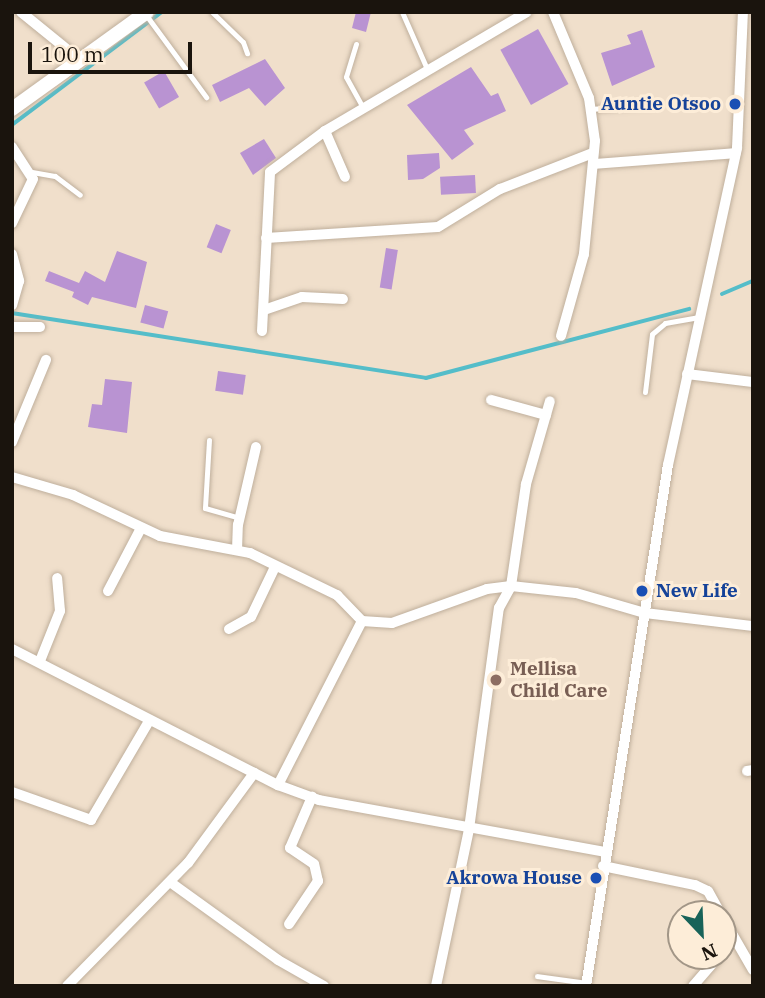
<!DOCTYPE html>
<html>
<head>
<meta charset="utf-8">
<style>
	body { margin:0 }
	#map { position:relative; width:765px; height:998px; overflow:hidden; background:#f0dfcb; font-family:"IBM Plex Serif",serif }
	div>[style] { position:absolute }
	[style*='--x'] { left:calc(var(--x)*1px); top:calc(var(--y)*1px); width:calc(var(--w)*1px); rotate:calc(var(--a)*1deg) }
	.stream>* { height:3.5px; margin:-1.75px; padding:0 1.75px; transform-origin:1.75px; border-radius:1.75px; background:#54bdc9 }
	.building>* { inset:0; background:#b993d2; transform-origin:0 0 }
	.roads { filter:drop-shadow(0 0 2px #bfaf9c) drop-shadow(0 0 2px #bfaf9c) }
	.service>* { height:5px; margin:-2.5px; padding:0 2.5px; transform-origin:2.5px; border-radius:2.5px; background:#fff }
	.minor>* { height:10px; margin:-5px; padding:0 5px; transform-origin:5px; border-radius:5px; background:#fff }
	.tertiary>* { height:14px; margin:-7px; padding:0 7px; transform-origin:7px; border-radius:7px; background:#fff }
	.dots>* { width:19px; height:19px; translate:-50% -50%; box-sizing:border-box; border:4px solid #fdedd8; border-radius:50% }
	span { translate:-50% -50%; white-space:nowrap; text-align:center; line-height:1.15; -webkit-text-stroke:6px #fdedd8; paint-order:stroke }
	.transit-label { font-size:19px; color:#164399; font-weight:700 }
	.right { translate:-100% -50%; text-align:right }
	.left { translate:0 -50%; text-align:left }
	.education-label { font-size:19px; color:#785e54; font-weight:700 }
	.frame { position:absolute; inset:0; border:14px solid #1a140d; pointer-events:none }
	.north { position:absolute; left:667px; top:900px; width:70px; height:70px; box-sizing:border-box; background:#fdedd8; border:2px solid #a29687; border-radius:50%; rotate:157deg; font-size:19px; font-weight:700; line-height:28px; text-align:center; color:#1a140d }
	.north::after { content:''; display:block; margin:auto; width:24px; height:32px; background:#186359; clip-path:polygon(50% 0,100% 100%,50% 72%,0 100%) }
	.scale { position:absolute; left:28px; top:42px; width:164px; height:32px; box-sizing:border-box; border:4px solid #1a140d; border-top:0; padding-left:9px; font-size:21px; line-height:24px; white-space:nowrap; color:#1a140d; -webkit-text-stroke:5px #fdedd8; paint-order:stroke }
</style>
</head>
<body>
<div id="map">
	<div class="stream">
		<div style="--x:12;--y:125;--w:188;--a:-37"></div>
		<div style="--x:722;--y:294;--w:34;--a:-23"></div>
		<div style="--x:12;--y:313;--w:419;--a:8.9"></div>
		<div style="--x:426;--y:378;--w:272;--a:-14.7"></div>
	</div>
	<div class="building">
		<div style="clip-path:polygon(356px 12px,371px 12px,366px 32px,352px 28px)"></div>
		<div style="left:538px;top:29px;width:63px;height:43px;rotate:61deg"></div>
		<div style="clip-path:polygon(642px 30px,655px 67px,612px 86px,601px 53px,631px 44px,627px 35px)"></div>
		<div style="clip-path:polygon(265px 59px,285px 88px,265px 106px,249px 88px,220px 102px,212px 85px)"></div>
		<div style="clip-path:polygon(471px 67px,491px 96px,498px 93px,506px 111px,464px 130px,474px 144px,452px 160px,407px 105px)"></div>
		<div style="left:164px;top:71px;width:30px;height:23px;rotate:60deg"></div>
		<div style="clip-path:polygon(264px 139px,276px 158px,253px 175px,240px 153px)"></div>
		<div style="clip-path:polygon(439px 153px,440px 168px,423px 179px,408px 180px,407px 155px)"></div>
		<div style="left:475px;top:175px;width:18px;height:35px;rotate:87deg"></div>
		<div style="left:216px;top:224px;width:16px;height:25px;rotate:22deg"></div>
		<div style="left:386px;top:248px;width:12px;height:40px;rotate:9deg"></div>
		<div style="clip-path:polygon(117px 251px,147px 262px,136px 308px,92px 297px,88px 305px,72px 297px,74px 292px,45px 281px,49px 271px,79px 283px,85px 271px,105px 282px)"></div>
		<div style="left:145px;top:305px;width:24px;height:18px;rotate:15deg"></div>
		<div style="left:218px;top:371px;width:28px;height:20px;rotate:8deg"></div>
		<div style="clip-path:polygon(105px 379px,132px 382px,127px 433px,88px 427px,92px 404px,102px 405px)"></div>
	</div>
	<div class="roads">
		<div class="service">
			<div style="--x:212;--y:12;--w:43;--a:44.1"></div>
			<div style="--x:243;--y:42;--w:12;--a:70"></div>
			<div style="--x:402;--y:12;--w:62;--a:66.3"></div>
			<div style="--x:146;--y:15;--w:102;--a:53.8"></div>
			<div style="--x:356;--y:44;--w:34;--a:107"></div>
			<div style="--x:346;--y:77;--w:35;--a:61"></div>
			<div style="--x:591;--y:109;--w:63;--a:-4.5"></div>
			<div style="--x:32;--y:172;--w:23;--a:10"></div>
			<div style="--x:55;--y:176;--w:31;--a:37"></div>
			<div style="--x:645;--y:392;--w:58;--a:-83.1"></div>
			<div style="--x:652;--y:334;--w:17;--a:-40"></div>
			<div style="--x:665;--y:323;--w:36;--a:-10"></div>
			<div style="--x:209;--y:440;--w:68;--a:93.4"></div>
			<div style="--x:205;--y:508;--w:35;--a:16"></div>
			<div style="--x:537;--y:976;--w:50;--a:8"></div>
		</div>
		<div class="minor">
			<div style="--x:21;--y:12;--w:76;--a:39.1"></div>
			<div style="--x:553;--y:12;--w:93;--a:67.3"></div>
			<div style="--x:589;--y:98;--w:43;--a:82.1"></div>
			<div style="--x:595;--y:141;--w:114;--a:95.6"></div>
			<div style="--x:584;--y:254;--w:85;--a:105.7"></div>
			<div style="--x:325;--y:131;--w:50;--a:66.5"></div>
			<div style="--x:12;--y:147;--w:38;--a:57"></div>
			<div style="--x:33;--y:179;--w:49;--a:115.5"></div>
			<div style="--x:594;--y:164;--w:142;--a:-4.4"></div>
			<div style="--x:266;--y:238;--w:172;--a:-3.7"></div>
			<div style="--x:438;--y:227;--w:73;--a:-31.5"></div>
			<div style="--x:500;--y:189;--w:100;--a:-21.2"></div>
			<div style="--x:12;--y:254;--w:28;--a:75"></div>
			<div style="--x:19;--y:281;--w:25;--a:106"></div>
			<div style="--x:264;--y:310;--w:40;--a:-18.9"></div>
			<div style="--x:302;--y:297;--w:41;--a:2.8"></div>
			<div style="--x:12;--y:327;--w:28;--a:0"></div>
			<div style="--x:262;--y:331;--w:159;--a:-87.1"></div>
			<div style="--x:270;--y:172;--w:69;--a:-36.7"></div>
			<div style="--x:325;--y:131;--w:234;--a:-30.5"></div>
			<div style="--x:687;--y:374;--w:66;--a:6.9"></div>
			<div style="--x:491;--y:400;--w:57;--a:15.3"></div>
			<div style="--x:12;--y:442;--w:89;--a:-67.5"></div>
			<div style="--x:12;--y:477;--w:64;--a:16.4"></div>
			<div style="--x:73;--y:495;--w:96;--a:25.2"></div>
			<div style="--x:160;--y:536;--w:92;--a:10.7"></div>
			<div style="--x:250;--y:553;--w:97;--a:25.8"></div>
			<div style="--x:337;--y:595;--w:36;--a:46"></div>
			<div style="--x:237;--y:550;--w:25;--a:-88"></div>
			<div style="--x:238;--y:525;--w:80;--a:-77"></div>
			<div style="--x:108;--y:591;--w:69;--a:-62.3"></div>
			<div style="--x:229;--y:629;--w:25;--a:-29"></div>
			<div style="--x:251;--y:617;--w:55;--a:-64.4"></div>
			<div style="--x:12;--y:649;--w:299;--a:27.1"></div>
			<div style="--x:278;--y:785;--w:44;--a:20.1"></div>
			<div style="--x:319;--y:800;--w:291;--a:10.3"></div>
			<div style="--x:40;--y:661;--w:54;--a:-68.2"></div>
			<div style="--x:60;--y:611;--w:33;--a:-95"></div>
			<div style="--x:747;--y:771;--w:6;--a:-9"></div>
			<div style="--x:278;--y:785;--w:184;--a:-62.9"></div>
			<div style="--x:362;--y:621;--w:30;--a:4"></div>
			<div style="--x:392;--y:623;--w:101;--a:-19.7"></div>
			<div style="--x:487;--y:589;--w:24;--a:-7"></div>
			<div style="--x:511;--y:586;--w:65;--a:6.1"></div>
			<div style="--x:576;--y:593;--w:72;--a:16.2"></div>
			<div style="--x:645;--y:613;--w:109;--a:6.9"></div>
			<div style="--x:12;--y:792;--w:84;--a:19.5"></div>
			<div style="--x:91;--y:820;--w:115;--a:-59.6"></div>
			<div style="--x:603;--y:866;--w:94;--a:11.7"></div>
			<div style="--x:695;--y:885;--w:14;--a:25"></div>
			<div style="--x:708;--y:891;--w:26;--a:61"></div>
			<div style="--x:170;--y:882;--w:133;--a:35.8"></div>
			<div style="--x:278;--y:960;--w:53;--a:29.5"></div>
			<div style="--x:723;--y:918;--w:60;--a:60"></div>
			<div style="--x:289;--y:924;--w:52;--a:-56"></div>
			<div style="--x:318;--y:881;--w:17;--a:-103"></div>
			<div style="--x:314;--y:864;--w:29;--a:-146"></div>
			<div style="--x:290;--y:848;--w:56;--a:-66.7"></div>
			<div style="--x:67;--y:986;--w:173;--a:-45.5"></div>
			<div style="--x:188;--y:863;--w:112;--a:-53.7"></div>
			<div style="--x:436;--y:986;--w:160;--a:-78.1"></div>
			<div style="--x:469;--y:829;--w:223;--a:-82.3"></div>
			<div style="--x:499;--y:608;--w:25;--a:-61"></div>
			<div style="--x:511;--y:586;--w:103;--a:-81.6"></div>
			<div style="--x:526;--y:484;--w:86;--a:-73.9"></div>
			<div style="--x:586;--y:986;--w:527;--a:-81.06"></div>
			<div style="--x:668;--y:465;--w:324;--a:-77.7"></div>
			<div style="--x:737;--y:148;--w:136;--a:-87.5"></div>
			<div style="--x:693;--y:986;--w:40;--a:-49"></div>
		</div>
		<div class="tertiary">
			<div style="--x:12;--y:109;--w:166;--a:-35.7"></div>
		</div>
	</div>
	<div class="dots">
		<div style="left:735px;top:104px;background:#1a4fb4"></div>
		<div style="left:642px;top:591px;background:#1a4fb4"></div>
		<div style="left:496px;top:680px;background:#8d6e63"></div>
		<div style="left:596px;top:878px;background:#1a4fb4"></div>
	</div>
	<div class="transit-label">
		<span class="right" style="left:721px;top:104px">Auntie Otsoo</span>
		<span class="left" style="left:656px;top:591px">New Life</span>
		<span class="right" style="left:582px;top:878px">Akrowa House</span>
	</div>
	<div class="education-label">
		<span class="left" style="left:510px;top:680px">Mellisa<br>Child Care</span>
	</div>
	<div class="frame"></div>
	<div class="north">N</div>
	<div class="scale">100 m</div>
</div>
</body>
</html>
